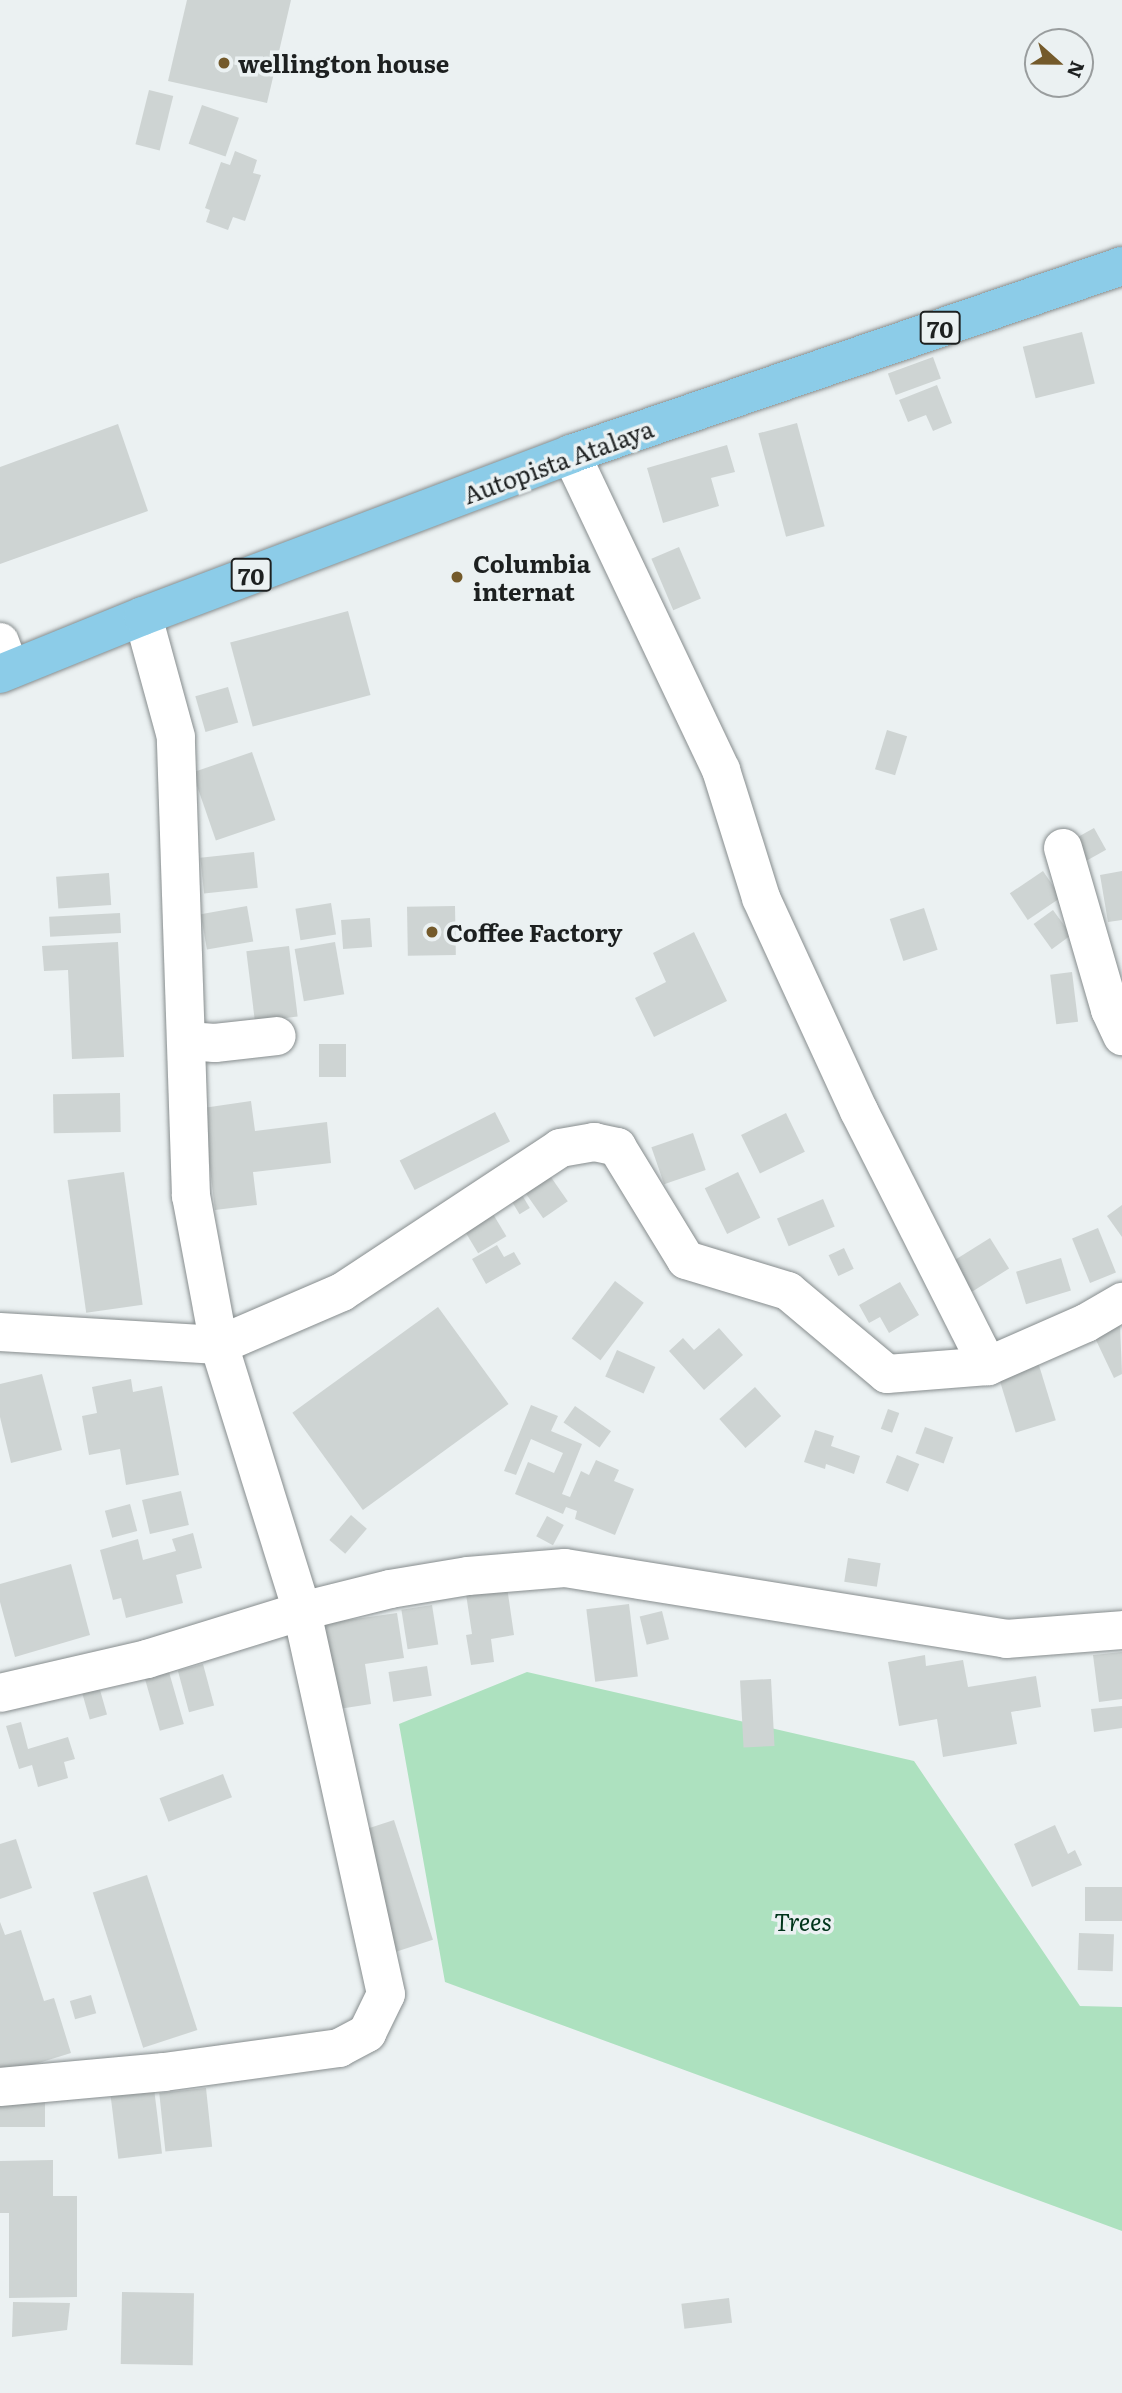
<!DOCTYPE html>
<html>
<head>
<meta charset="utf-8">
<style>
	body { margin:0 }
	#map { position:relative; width:1122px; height:2393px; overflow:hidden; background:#ebf1f2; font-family:Literata,serif }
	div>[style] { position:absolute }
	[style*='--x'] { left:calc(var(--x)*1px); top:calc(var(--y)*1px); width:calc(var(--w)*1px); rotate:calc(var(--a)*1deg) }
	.green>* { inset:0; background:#ade1bf }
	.building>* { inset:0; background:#ced4d3; transform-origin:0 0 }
	.roads { filter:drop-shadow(0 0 2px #878d8e) drop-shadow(0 0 2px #878d8e) }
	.minor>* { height:38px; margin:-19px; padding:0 19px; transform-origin:19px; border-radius:19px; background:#fff }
	.major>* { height:38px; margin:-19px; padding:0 19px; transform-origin:19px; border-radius:19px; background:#8ccce8 }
	.dots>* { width:19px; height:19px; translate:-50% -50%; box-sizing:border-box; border:4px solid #ebf1f2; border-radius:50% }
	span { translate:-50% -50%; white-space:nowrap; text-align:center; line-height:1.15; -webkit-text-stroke:7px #ebf1f2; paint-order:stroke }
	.shield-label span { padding:2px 5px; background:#ebf1f2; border:2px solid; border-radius:5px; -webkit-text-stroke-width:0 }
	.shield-label { font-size:23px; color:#1d2020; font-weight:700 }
	.poi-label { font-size:24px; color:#1d2020; font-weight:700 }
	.left { translate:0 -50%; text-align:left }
	.street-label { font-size:24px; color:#1d2020 }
	.park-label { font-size:24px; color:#00341a; font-style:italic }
	.north { position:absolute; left:1024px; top:28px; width:70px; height:70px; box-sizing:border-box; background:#ebf1f2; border:2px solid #999d9e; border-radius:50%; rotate:111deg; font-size:19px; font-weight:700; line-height:28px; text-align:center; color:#1d2020 }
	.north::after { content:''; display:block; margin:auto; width:24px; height:32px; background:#745a2b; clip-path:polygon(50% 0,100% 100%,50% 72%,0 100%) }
</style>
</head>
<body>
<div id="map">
	<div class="green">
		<div style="clip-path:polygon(527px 1672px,914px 1761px,1080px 2006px,1122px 2007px,1122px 2231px,445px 1982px,399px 1724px)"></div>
	</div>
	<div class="building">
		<div style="clip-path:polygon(187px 0,291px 0,267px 103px,168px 81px)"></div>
		<div style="left:149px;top:90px;width:25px;height:56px;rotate:14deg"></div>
		<div style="left:202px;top:105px;width:39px;height:41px;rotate:19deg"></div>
		<div style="clip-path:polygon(235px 151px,257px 160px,253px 173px,261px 175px,245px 221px,233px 217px,228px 230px,206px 222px,210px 210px,205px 208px,221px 162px,230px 165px)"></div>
		<div style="left:1082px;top:332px;width:53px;height:61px;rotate:76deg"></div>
		<div style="left:933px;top:357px;width:23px;height:48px;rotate:70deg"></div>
		<div style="clip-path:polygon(937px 385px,952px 423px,933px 431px,926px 415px,908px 422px,899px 400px)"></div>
		<div style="left:797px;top:423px;width:107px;height:40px;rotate:75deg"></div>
		<div style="clip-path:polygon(118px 424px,148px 511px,0 564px,0 467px)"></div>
		<div style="clip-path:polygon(727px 445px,735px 472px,711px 478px,719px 506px,663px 523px,647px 468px)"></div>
		<div style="left:679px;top:547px;width:56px;height:30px;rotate:67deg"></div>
		<div style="left:348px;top:611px;width:87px;height:122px;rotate:75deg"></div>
		<div style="left:228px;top:687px;width:37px;height:34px;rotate:74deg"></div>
		<div style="left:887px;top:730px;width:21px;height:41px;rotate:17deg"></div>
		<div style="left:252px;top:752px;width:72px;height:63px;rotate:71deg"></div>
		<div style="left:1094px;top:828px;width:25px;height:23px;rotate:61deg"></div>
		<div style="left:254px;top:852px;width:36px;height:54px;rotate:84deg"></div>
		<div style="left:1043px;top:871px;width:32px;height:40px;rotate:56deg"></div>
		<div style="clip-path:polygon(1122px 871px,1122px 920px,1108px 922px,1100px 875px)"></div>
		<div style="left:109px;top:873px;width:32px;height:53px;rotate:86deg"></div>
		<div style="left:331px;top:903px;width:32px;height:36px;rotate:81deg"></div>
		<div style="left:247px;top:906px;width:36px;height:47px;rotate:80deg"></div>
		<div style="left:455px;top:906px;width:49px;height:48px;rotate:89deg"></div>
		<div style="left:924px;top:908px;width:44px;height:36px;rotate:72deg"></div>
		<div style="left:1053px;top:910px;width:31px;height:24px;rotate:54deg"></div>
		<div style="left:120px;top:913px;width:20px;height:71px;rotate:87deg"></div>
		<div style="left:370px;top:918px;width:29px;height:29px;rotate:86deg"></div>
		<div style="clip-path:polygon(694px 932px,727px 1001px,654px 1037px,635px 998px,666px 982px,653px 953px)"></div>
		<div style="clip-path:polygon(118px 942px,124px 1057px,72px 1059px,68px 970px,44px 971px,42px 946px)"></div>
		<div style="left:335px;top:942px;width:53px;height:41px;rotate:80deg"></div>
		<div style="left:289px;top:946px;width:71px;height:43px;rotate:83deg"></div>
		<div style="left:1072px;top:972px;width:50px;height:22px;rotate:83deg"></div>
		<div style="left:346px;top:1044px;width:33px;height:27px;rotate:90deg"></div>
		<div style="left:120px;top:1093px;width:39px;height:67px;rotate:89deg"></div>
		<div style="clip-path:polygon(251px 1101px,255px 1131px,327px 1122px,331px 1163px,253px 1172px,257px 1205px,215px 1210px,203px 1108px)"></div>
		<div style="left:495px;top:1112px;width:33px;height:107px;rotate:63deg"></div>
		<div style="left:786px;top:1113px;width:43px;height:50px;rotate:64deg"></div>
		<div style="left:693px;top:1133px;width:39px;height:44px;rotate:71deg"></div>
		<div style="left:546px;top:1170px;width:38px;height:30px;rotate:55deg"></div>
		<div style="left:124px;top:1172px;width:134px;height:57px;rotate:82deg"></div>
		<div style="left:738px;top:1172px;width:51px;height:37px;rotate:64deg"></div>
		<div style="left:519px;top:1190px;width:21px;height:12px;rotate:59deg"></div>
		<div style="left:823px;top:1199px;width:30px;height:50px;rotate:67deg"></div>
		<div style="clip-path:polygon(1122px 1205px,1122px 1237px,1107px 1216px)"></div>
		<div style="left:493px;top:1214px;width:26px;height:33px;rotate:59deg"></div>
		<div style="left:1098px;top:1228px;width:48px;height:28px;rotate:68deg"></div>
		<div style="left:990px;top:1238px;width:36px;height:49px;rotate:58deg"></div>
		<div style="clip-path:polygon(497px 1245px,504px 1257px,514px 1252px,521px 1264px,486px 1284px,472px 1259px)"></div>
		<div style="left:844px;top:1248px;width:23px;height:17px;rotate:65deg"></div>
		<div style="left:1061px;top:1258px;width:34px;height:47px;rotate:73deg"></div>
		<div style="left:615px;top:1281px;width:36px;height:72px;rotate:37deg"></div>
		<div style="clip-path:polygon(900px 1282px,919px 1315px,889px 1333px,880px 1317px,869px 1323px,859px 1305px)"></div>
		<div style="left:438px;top:1307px;width:120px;height:180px;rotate:54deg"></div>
		<div style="clip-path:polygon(1120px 1325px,1122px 1374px,1114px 1378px,1095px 1338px)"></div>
		<div style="clip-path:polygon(719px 1328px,743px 1355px,704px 1390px,669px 1351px,683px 1338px,694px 1350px)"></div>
		<div style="left:617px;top:1350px;width:42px;height:29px;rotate:24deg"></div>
		<div style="left:1038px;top:1362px;width:61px;height:42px;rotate:73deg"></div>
		<div style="clip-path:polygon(42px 1374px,62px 1450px,11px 1463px,0 1417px,0 1384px)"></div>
		<div style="clip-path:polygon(131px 1379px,133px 1392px,162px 1386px,179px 1475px,126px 1485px,120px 1449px,89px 1455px,82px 1416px,97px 1413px,92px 1387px)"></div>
		<div style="left:755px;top:1387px;width:39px;height:48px;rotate:48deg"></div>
		<div style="clip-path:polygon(531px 1405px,558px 1416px,551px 1431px,582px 1444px,562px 1494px,570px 1497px,581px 1471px,589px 1475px,596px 1460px,619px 1470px,614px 1481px,634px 1489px,615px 1535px,575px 1519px,577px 1511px,566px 1507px,563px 1514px,515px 1494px,528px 1462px,554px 1473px,563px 1453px,531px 1439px,516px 1475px,504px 1471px)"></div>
		<div style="left:575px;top:1406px;width:44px;height:20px;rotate:35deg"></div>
		<div style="left:888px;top:1409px;width:12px;height:21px;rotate:20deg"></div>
		<div style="left:925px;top:1427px;width:30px;height:28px;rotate:20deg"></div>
		<div style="clip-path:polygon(815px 1430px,834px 1436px,831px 1446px,860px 1456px,854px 1474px,826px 1464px,825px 1469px,804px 1462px)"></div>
		<div style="left:897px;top:1455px;width:24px;height:30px;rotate:22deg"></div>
		<div style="left:181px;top:1491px;width:35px;height:40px;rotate:77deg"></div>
		<div style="left:130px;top:1504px;width:28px;height:26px;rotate:75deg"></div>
		<div style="left:351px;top:1515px;width:21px;height:33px;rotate:41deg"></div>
		<div style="left:547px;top:1516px;width:19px;height:23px;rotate:28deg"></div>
		<div style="clip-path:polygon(193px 1533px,202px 1568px,176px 1575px,183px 1603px,126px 1618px,121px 1598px,113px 1600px,100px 1550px,138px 1539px,143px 1560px,176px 1551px,172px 1539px)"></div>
		<div style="left:848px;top:1558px;width:33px;height:24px;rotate:9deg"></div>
		<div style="clip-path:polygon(71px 1564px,90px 1635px,15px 1657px,0 1602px,0 1584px)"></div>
		<div style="clip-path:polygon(507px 1587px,514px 1635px,491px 1639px,494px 1662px,471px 1665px,466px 1635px,472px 1634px,466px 1594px)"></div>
		<div style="left:629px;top:1604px;width:73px;height:43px;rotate:83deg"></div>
		<div style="left:432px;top:1605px;width:40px;height:31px;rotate:81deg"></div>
		<div style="left:662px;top:1611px;width:29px;height:23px;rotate:76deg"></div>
		<div style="clip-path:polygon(397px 1613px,404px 1658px,365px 1664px,371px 1704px,326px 1711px,313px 1625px)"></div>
		<div style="clip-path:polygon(1122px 1652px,1122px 1699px,1099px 1702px,1093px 1655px)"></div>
		<div style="clip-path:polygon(925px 1655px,926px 1666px,963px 1660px,968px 1687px,1036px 1676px,1041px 1707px,1011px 1712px,1017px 1744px,943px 1757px,937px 1719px,899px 1726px,888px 1662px)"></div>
		<div style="left:203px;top:1664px;width:43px;height:26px;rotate:75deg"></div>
		<div style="left:427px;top:1666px;width:30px;height:39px;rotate:81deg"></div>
		<div style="left:169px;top:1672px;width:54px;height:25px;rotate:74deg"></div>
		<div style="left:96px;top:1676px;width:40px;height:18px;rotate:74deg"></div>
		<div style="left:771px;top:1679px;width:67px;height:31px;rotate:87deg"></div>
		<div style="clip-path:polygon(1122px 1706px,1122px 1728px,1094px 1732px,1091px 1709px)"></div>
		<div style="clip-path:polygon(21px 1722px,28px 1749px,68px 1737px,75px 1759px,64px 1762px,68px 1778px,38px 1787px,32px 1765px,19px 1769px,6px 1726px)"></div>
		<div style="left:223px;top:1774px;width:25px;height:68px;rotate:69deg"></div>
		<div style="left:394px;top:1820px;width:126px;height:42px;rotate:72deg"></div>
		<div style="clip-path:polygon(1055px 1825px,1068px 1854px,1075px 1850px,1082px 1865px,1032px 1887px,1014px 1844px)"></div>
		<div style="clip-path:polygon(16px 1839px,32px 1888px,0 1899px,0 1844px)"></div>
		<div style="left:147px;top:1875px;width:163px;height:57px;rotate:72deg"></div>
		<div style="left:1085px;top:1887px;width:37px;height:34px"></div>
		<div style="clip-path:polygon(0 1922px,5px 1935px,21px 1930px,44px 2001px,54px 1998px,71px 2053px,0 2075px)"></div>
		<div style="left:1079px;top:1933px;width:35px;height:37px;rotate:2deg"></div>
		<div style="left:91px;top:1995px;width:19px;height:22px;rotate:74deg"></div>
		<div style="left:153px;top:2080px;width:74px;height:44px;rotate:83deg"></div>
		<div style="left:206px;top:2088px;width:59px;height:47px;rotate:84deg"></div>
		<div style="left:0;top:2095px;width:45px;height:32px"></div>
		<div style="clip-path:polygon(53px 2160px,53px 2196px,77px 2196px,77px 2297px,9px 2298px,9px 2213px,0 2213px,0 2161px)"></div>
		<div style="left:122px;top:2292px;width:72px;height:72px;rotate:1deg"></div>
		<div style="left:729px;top:2298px;width:25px;height:48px;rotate:83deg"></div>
		<div style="clip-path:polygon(13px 2302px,70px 2303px,67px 2330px,12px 2337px)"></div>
	</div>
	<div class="roads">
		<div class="minor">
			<div style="--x:571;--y:454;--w:350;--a:64.6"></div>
			<div style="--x:721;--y:770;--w:134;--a:72.6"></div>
			<div style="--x:761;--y:898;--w:234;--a:65.3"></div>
			<div style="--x:859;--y:1111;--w:286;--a:63.2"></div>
			<div style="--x:0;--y:642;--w:29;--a:70"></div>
			<div style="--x:1063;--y:848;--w:169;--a:73.8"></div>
			<div style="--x:1110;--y:1010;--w:29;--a:65"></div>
			<div style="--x:187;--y:1041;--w:28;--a:4"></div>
			<div style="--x:215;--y:1043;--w:62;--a:-6.4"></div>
			<div style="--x:0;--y:1332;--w:219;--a:3.4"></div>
			<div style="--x:219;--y:1345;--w:134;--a:-23.3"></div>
			<div style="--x:342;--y:1292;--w:261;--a:-33.4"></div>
			<div style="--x:560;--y:1148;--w:35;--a:-10"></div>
			<div style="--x:594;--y:1142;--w:24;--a:12"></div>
			<div style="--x:617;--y:1147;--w:132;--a:58.6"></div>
			<div style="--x:686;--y:1260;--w:107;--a:16.9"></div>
			<div style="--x:788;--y:1291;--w:129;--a:40"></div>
			<div style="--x:887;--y:1374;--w:101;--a:-4.5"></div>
			<div style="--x:988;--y:1366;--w:107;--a:-23.7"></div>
			<div style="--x:1086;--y:1323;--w:42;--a:-30.3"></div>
			<div style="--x:0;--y:1693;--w:151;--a:-13"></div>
			<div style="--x:147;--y:1659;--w:162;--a:-17.2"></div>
			<div style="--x:302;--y:1611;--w:91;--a:-14"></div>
			<div style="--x:390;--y:1589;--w:79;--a:-9.5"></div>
			<div style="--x:468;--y:1576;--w:97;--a:-4.7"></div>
			<div style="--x:565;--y:1568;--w:447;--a:9.1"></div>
			<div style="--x:1006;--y:1639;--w:116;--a:-4.4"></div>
			<div style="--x:0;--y:2087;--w:165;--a:-5.2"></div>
			<div style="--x:164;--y:2072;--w:177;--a:-7.8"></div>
			<div style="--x:339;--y:2048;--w:32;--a:-28"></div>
			<div style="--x:367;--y:2033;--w:43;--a:-64"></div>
			<div style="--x:386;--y:1994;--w:392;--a:-102.4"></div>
			<div style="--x:302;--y:1611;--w:279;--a:-107.3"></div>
			<div style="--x:219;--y:1345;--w:152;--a:-100.6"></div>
			<div style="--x:191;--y:1196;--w:459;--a:-91.9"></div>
			<div style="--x:176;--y:737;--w:125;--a:-105.3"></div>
		</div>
		<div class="major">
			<div style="--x:0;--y:674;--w:154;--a:-22.1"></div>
			<div style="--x:143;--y:616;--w:458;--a:-20.7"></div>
			<div style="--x:571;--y:454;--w:582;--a:-18.84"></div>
		</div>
	</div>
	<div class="dots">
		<div style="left:224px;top:63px;background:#745a2b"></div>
		<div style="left:457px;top:577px;background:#745a2b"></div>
		<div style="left:432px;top:932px;background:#745a2b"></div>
	</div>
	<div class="shield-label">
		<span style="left:940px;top:328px">70</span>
		<span style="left:251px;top:575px">70</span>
	</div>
	<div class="poi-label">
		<span class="left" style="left:238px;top:63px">wellington house</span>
		<span class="left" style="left:473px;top:577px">Columbia<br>internat</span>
		<span class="left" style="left:446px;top:932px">Coffee Factory</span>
	</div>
	<div class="street-label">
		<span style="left:558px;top:461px;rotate:-20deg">Autopista Atalaya</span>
	</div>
	<div class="park-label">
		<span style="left:803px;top:1921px">Trees</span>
	</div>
	<div class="north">N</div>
</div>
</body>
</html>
